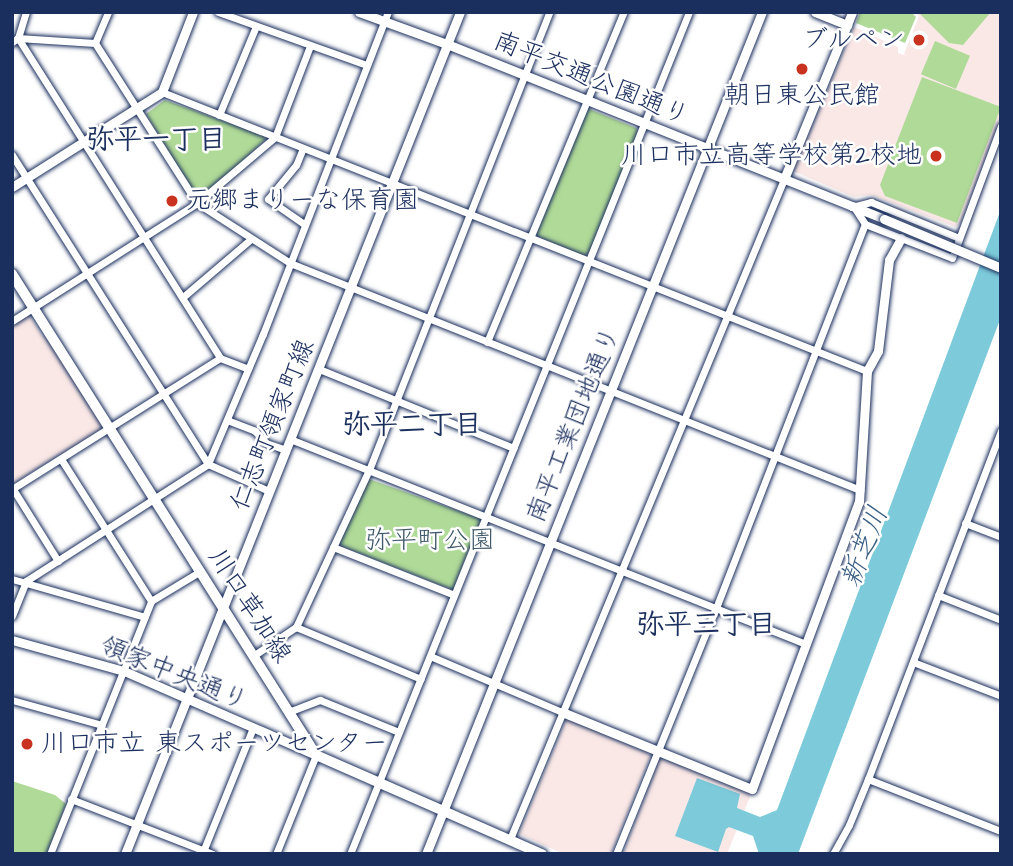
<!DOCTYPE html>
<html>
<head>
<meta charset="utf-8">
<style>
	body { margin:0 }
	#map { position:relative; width:1013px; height:866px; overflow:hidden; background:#fff; font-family:"Architects Daughter","Klee One",sans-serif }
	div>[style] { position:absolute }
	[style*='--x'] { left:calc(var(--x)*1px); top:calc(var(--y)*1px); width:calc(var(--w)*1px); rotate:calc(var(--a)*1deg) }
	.built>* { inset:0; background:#fae8e6 }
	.green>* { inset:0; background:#b0da97; transform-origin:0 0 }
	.water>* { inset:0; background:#7ccada }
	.roads { filter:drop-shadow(0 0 2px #1b2f5e) drop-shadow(0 0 2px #1b2f5e) }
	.minor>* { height:7px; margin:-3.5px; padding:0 3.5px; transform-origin:3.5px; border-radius:3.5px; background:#fff }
	.tertiary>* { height:9px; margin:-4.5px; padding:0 4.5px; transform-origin:4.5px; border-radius:4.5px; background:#fff }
	.secondary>* { height:10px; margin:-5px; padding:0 5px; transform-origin:5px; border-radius:5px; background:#fff }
	.bridges { filter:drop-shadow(0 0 2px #1b2f5e) drop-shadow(0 0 2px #1b2f5e) }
	.tertiary-bridge>* { height:9px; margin:-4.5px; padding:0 4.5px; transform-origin:4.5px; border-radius:4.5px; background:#fff }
	.dots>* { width:19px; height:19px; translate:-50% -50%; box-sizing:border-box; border:4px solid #fff; border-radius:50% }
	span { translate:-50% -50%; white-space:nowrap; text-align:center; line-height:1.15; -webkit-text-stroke:5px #fff; paint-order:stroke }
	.poi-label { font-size:26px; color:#1b2f5e }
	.right { translate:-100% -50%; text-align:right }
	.left { translate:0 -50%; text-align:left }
	.street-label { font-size:26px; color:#1b2f5e }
	.park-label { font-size:26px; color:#405a6c }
	.neighbourhood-label { font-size:28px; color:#1b2f5e; font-weight:700 }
	.water-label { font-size:28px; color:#385e83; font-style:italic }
	.frame { position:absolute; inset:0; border:14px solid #1b2f5e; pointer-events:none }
</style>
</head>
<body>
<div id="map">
	<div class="built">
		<div style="clip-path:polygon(915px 12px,1001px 12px,1001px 117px,960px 224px,955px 227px,871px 195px,854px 197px,793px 171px,854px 27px,898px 47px,898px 53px,907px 56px,904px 54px,919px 16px)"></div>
		<div style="clip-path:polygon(29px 315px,42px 336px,47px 337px,101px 425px,100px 430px,12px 484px,12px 325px)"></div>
		<div style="clip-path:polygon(567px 718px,648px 752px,650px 757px,611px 854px,564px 854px,519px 834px)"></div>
		<div style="clip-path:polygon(664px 759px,751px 794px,727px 854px,623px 854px,659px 760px)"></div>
	</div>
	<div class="green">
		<div style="clip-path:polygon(860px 12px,911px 12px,916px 17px,905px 43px,856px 23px)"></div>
		<div style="clip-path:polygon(918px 12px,991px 12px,963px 45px,949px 43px)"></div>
		<div style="left:935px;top:41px;width:38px;height:36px;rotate:23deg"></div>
		<div style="clip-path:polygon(922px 77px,1001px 107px,957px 223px,885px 196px,880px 185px)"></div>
		<div style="clip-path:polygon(165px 100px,264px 136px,265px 140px,202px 197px,196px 195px,146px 114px)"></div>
		<div style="clip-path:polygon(589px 109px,636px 128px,638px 133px,589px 253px,583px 256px,537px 236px,537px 233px,585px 111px)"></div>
		<div style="clip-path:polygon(369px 479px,481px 519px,453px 590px,341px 546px,339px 541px)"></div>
		<div style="clip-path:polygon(12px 781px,55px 795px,66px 804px,47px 854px,12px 854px)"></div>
	</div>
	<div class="water">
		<div style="clip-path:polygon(1001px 209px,1001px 317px,798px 854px,759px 854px,753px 836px,729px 827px,726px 829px,718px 852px,675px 836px,697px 778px,740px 794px,737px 808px,760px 817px,777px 810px)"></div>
	</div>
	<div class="roads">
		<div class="minor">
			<div style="--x:218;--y:12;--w:158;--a:19.6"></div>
			<div style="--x:18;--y:38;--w:378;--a:57.7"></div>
			<div style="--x:220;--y:358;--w:30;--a:21"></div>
			<div style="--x:18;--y:38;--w:77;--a:3.7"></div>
			<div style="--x:95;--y:43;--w:34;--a:-67"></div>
			<div style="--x:12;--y:42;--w:7;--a:-34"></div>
			<div style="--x:18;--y:38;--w:27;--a:-73"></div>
			<div style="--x:95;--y:43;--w:190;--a:57.5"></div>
			<div style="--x:197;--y:203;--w:111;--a:32.8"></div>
			<div style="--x:290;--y:263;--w:614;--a:21.71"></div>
			<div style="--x:162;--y:92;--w:758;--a:21.59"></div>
			<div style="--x:219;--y:115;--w:96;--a:-67.4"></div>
			<div style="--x:303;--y:148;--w:18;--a:112"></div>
			<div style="--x:296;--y:165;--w:44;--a:129.5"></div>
			<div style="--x:268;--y:199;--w:44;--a:34.8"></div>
			<div style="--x:12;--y:155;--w:366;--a:57.6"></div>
			<div style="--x:208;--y:464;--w:67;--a:23.9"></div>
			<div style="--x:852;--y:207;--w:20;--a:-15"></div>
			<div style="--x:871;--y:202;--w:95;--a:22.2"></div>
			<div style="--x:854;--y:207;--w:20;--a:57"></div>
			<div style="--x:865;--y:224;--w:93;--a:21.3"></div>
			<div style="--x:952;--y:258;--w:141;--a:-69.6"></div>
			<div style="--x:183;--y:297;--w:89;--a:-40.5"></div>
			<div style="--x:12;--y:321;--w:219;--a:-32.5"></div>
			<div style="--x:197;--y:203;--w:102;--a:-40.2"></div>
			<div style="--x:275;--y:137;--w:97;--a:-69"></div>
			<div style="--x:487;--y:342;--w:357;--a:-67.5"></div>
			<div style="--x:319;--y:369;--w:210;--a:22.1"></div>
			<div style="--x:227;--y:420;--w:30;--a:21"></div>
			<div style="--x:255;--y:431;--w:16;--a:47"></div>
			<div style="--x:266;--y:443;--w:21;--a:19"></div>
			<div style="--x:290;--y:439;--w:555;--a:21.67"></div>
			<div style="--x:61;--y:459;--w:168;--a:57.6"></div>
			<div style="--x:12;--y:489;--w:246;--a:-32.2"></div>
			<div style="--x:13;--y:489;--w:85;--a:58"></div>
			<div style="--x:965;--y:523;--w:39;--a:21"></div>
			<div style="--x:333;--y:547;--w:130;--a:21.6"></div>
			<div style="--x:12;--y:579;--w:138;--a:15.9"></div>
			<div style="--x:938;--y:595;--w:68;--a:21.6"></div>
			<div style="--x:12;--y:616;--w:38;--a:-68"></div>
			<div style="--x:26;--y:581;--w:216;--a:-32.7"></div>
			<div style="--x:208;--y:464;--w:141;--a:-67.1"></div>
			<div style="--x:263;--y:334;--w:345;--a:-68.8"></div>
			<div style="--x:296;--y:627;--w:135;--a:22.6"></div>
			<div style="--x:253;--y:656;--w:52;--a:-34"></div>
			<div style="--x:296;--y:627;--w:173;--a:-65.1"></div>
			<div style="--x:369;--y:470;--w:492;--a:-68.5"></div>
			<div style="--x:430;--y:656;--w:143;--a:23"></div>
			<div style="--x:913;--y:662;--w:94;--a:21.1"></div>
			<div style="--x:12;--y:700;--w:93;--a:15.5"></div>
			<div style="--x:291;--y:711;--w:31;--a:-21"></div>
			<div style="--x:320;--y:700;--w:85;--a:22.1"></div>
			<div style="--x:868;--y:779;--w:143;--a:21.4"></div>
			<div style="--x:71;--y:799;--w:152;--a:21.2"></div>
			<div style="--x:510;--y:839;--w:715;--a:-67.45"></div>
			<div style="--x:50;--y:854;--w:272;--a:-68.2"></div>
			<div style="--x:151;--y:601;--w:56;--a:-31.1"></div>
			<div style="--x:202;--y:854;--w:136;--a:-68"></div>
			<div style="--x:276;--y:854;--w:107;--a:-68"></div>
			<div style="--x:350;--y:854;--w:908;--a:-68.07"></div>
			<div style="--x:616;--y:854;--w:266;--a:-67.9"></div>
			<div style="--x:716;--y:608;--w:412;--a:-68.8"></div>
			<div style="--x:833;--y:854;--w:33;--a:-61"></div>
			<div style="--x:849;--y:825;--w:50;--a:-67.6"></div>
			<div style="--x:868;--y:779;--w:373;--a:-69.1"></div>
		</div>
		<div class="tertiary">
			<div style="--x:359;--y:12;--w:94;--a:20"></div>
			<div style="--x:447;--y:44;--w:471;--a:21.8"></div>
			<div style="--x:815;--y:12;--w:35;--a:22"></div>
			<div style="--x:784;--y:179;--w:180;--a:-67.8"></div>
			<div style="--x:12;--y:187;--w:178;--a:-32.3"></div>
			<div style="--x:162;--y:92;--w:86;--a:-68.8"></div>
			<div style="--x:12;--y:640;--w:116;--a:15.5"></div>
			<div style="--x:124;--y:671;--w:210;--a:23.6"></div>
			<div style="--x:562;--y:712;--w:205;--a:22.1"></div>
			<div style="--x:752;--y:789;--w:306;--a:-69.6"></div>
			<div style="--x:859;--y:502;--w:131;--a:-86.5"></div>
			<div style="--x:867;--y:371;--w:23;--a:-61"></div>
			<div style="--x:878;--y:351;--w:92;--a:-83.1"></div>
			<div style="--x:889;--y:260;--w:25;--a:-61"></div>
			<div style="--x:125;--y:854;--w:906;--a:-68.3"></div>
			<div style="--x:426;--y:854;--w:907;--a:-68.25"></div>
		</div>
		<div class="secondary">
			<div style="--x:12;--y:274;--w:569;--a:57.71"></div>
			<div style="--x:316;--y:755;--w:247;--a:23.7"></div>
		</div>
	</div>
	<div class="bridges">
		<div class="tertiary-bridge">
			<div style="--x:884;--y:219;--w:127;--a:22.7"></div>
		</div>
	</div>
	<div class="dots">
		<div style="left:919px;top:40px;background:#c8321e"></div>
		<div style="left:802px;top:69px;background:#c8321e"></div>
		<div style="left:936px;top:156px;background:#c8321e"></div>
		<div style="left:172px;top:201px;background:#c8321e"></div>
		<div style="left:27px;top:744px;background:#c8321e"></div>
	</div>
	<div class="poi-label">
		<span class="right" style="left:905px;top:40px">ブルペン</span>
		<span style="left:802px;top:96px">朝日東公民館</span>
		<span class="right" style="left:922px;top:156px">川口市立高等学校第2校地</span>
		<span class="left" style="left:186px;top:201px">元郷まりーな保育園</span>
		<span class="left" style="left:41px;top:744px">川口市立 東スポーツセンター</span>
	</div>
	<div class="street-label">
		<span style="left:591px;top:79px;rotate:22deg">南平交通公園通り</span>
		<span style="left:273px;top:425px;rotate:-68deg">仁志町領家町線</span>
		<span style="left:574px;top:425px;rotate:-68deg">南平工業団地通り</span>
		<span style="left:249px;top:606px;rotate:57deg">川口草加線</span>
		<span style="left:174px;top:674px;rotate:22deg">領家中央通り</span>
	</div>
	<div class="park-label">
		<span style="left:430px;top:541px">弥平町公園</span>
	</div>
	<div class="neighbourhood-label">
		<span style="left:156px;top:140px">弥平一丁目</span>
		<span style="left:412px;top:425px">弥平二丁目</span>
		<span style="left:706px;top:625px">弥平三丁目</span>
	</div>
	<div class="water-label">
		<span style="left:865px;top:547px;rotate:-69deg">新芝川</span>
	</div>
	<div class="frame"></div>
</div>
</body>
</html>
